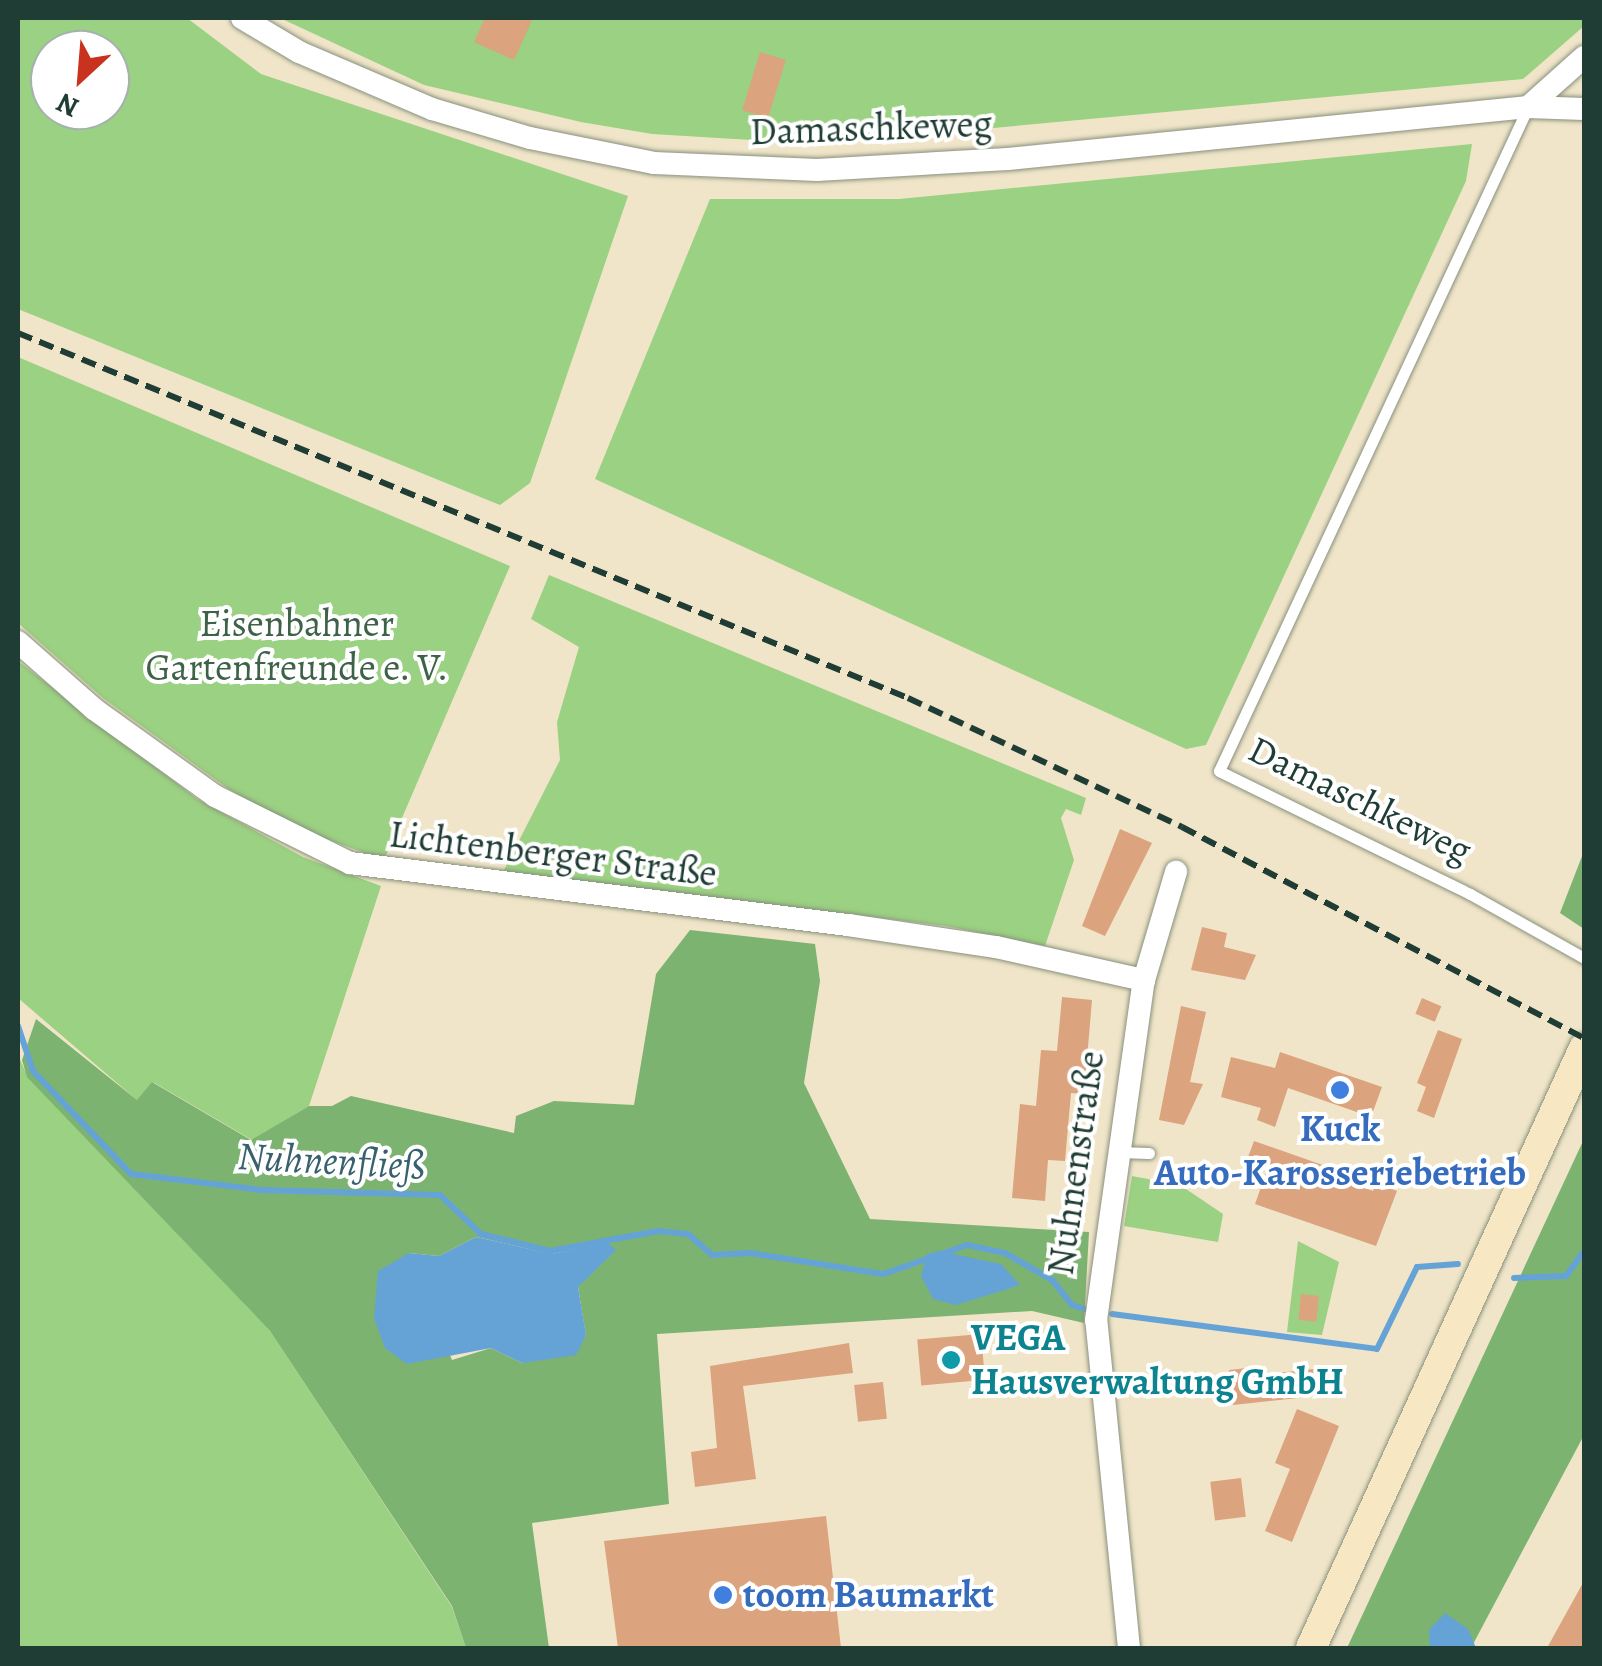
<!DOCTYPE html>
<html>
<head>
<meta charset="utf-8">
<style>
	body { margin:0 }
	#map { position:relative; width:1602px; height:1666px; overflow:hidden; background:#f0e5c9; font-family:Alegreya,serif }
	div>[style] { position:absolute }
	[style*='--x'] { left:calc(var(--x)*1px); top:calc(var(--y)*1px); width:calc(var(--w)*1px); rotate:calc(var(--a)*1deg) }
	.green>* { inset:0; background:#9bd182 }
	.forest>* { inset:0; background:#7cb370 }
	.water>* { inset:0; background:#65a3d7 }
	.stream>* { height:6px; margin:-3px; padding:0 3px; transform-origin:3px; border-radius:3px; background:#65a3d7 }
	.building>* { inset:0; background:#dba37e; transform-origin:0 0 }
	.roads { filter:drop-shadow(0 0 2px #88917e) drop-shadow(0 0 2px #88917e) }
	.lane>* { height:11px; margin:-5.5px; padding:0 5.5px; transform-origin:5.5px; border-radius:5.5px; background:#fff }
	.street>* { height:22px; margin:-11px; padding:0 11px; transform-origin:11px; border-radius:11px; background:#fff }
	.secondary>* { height:30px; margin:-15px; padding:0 15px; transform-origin:15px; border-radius:15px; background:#f7e8c3 }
	.rail>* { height:6px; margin-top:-3px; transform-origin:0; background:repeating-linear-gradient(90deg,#1f3d34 0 15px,transparent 0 23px) }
	.dots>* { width:28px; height:28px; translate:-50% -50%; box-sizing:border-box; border:5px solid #fff; border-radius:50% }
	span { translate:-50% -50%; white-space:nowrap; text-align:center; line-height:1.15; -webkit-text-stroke:8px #fff; paint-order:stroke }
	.street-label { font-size:38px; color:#1f3d34 }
	.park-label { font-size:38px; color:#3e6248 }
	.shop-label { font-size:38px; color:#366cbe; font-weight:700 }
	.left { translate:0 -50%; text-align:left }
	.culture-label { font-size:38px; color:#0d838f; font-weight:700 }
	.water-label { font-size:40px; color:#38616d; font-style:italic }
	.frame { position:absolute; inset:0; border:20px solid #1f3d34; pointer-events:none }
	.north { position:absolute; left:30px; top:30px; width:100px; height:100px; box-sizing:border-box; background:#fff; border:2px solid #a5b1ae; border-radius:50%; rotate:206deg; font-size:28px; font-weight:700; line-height:40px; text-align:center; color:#1f3d34 }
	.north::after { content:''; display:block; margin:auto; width:35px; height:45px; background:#c8321e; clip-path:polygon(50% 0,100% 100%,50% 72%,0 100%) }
</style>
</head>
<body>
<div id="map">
	<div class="green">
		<div style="clip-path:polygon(evenodd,18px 18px,187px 18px,261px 74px,628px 196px,530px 483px,500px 505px,18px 309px,18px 18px,110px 50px,110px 110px,50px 110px,50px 50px,110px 50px)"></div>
		<div style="clip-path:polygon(280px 18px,1584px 18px,1584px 26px,1523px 79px,819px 144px,652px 134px,581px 122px,424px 85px)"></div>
		<div style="clip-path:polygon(1472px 144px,1466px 181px,1206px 745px,1186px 749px,595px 479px,710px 199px,899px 199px)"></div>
		<div style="clip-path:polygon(18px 357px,510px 566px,384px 860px,307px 832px,230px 790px,103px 698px,18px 623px)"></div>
		<div style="clip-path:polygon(549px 575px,1086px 798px,1081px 815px,1066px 809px,1061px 818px,1074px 860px,1045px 946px,946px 926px,503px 872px,560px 760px,557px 722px,579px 647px,531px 619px)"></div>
		<div style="clip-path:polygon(18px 661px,197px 799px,303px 857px,381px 886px,309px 1106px,252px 1140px,153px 1082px,138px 1101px,18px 998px)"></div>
		<div style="clip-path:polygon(18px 1055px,28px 1077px,270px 1331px,452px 1607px,466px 1648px,18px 1648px)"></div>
		<div style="clip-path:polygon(1132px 1176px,1180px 1185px,1223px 1214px,1218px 1242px,1124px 1226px)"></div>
		<div style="clip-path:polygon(1298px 1241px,1339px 1262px,1322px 1335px,1287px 1332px)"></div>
	</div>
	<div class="forest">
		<div style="clip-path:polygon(1584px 851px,1584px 929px,1560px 913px)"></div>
		<div style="clip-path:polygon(evenodd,690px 930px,815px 944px,820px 981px,804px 1083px,870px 1219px,1089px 1232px,1084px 1323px,1032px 1311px,657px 1334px,669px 1504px,532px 1523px,549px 1648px,466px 1648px,452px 1606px,270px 1331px,27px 1077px,22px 1060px,36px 1019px,137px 1100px,152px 1082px,251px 1140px,309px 1106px,332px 1106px,351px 1096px,514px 1133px,516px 1116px,554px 1101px,634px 1105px,656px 974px,690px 930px,476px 1237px,552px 1254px,606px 1242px,578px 1287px,586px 1336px,522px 1363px,491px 1348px,452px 1360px,409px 1253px,439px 1256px,476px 1237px)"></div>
		<div style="clip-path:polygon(1584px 1139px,1584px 1435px,1471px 1648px,1347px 1648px)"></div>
	</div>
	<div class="water">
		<div style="clip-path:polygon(476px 1237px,552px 1254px,607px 1242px,616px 1250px,578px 1287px,586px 1335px,576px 1355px,522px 1363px,491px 1348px,407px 1364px,385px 1348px,374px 1318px,378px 1271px,409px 1253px,439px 1256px)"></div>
		<div style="clip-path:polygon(939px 1251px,1001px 1264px,1020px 1285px,956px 1305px,933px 1299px,921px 1276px,927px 1254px)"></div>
		<div style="clip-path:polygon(1445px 1613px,1468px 1629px,1476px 1648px,1430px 1648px,1429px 1630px)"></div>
	</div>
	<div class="stream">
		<div style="--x:18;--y:1026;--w:47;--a:71.6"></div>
		<div style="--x:33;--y:1071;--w:142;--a:46.4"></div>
		<div style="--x:131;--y:1174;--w:131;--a:7"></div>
		<div style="--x:261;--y:1190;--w:179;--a:1.6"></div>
		<div style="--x:440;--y:1195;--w:57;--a:43.6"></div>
		<div style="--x:481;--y:1234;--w:71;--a:13.8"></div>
		<div style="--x:550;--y:1251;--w:110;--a:-10.5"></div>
		<div style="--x:658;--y:1231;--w:30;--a:6"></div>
		<div style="--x:688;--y:1234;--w:32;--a:41"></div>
		<div style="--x:712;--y:1255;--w:38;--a:-3"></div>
		<div style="--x:750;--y:1253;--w:135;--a:9"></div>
		<div style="--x:883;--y:1274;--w:89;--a:-19"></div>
		<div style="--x:967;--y:1245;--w:39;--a:12"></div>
		<div style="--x:1005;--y:1253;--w:54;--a:29.9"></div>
		<div style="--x:1052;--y:1280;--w:32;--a:51"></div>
		<div style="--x:1072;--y:1305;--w:13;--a:18"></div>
		<div style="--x:1514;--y:1278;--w:52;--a:-2.2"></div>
		<div style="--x:1566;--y:1276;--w:31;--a:-54"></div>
		<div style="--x:1112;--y:1314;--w:267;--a:7.5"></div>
		<div style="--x:1377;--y:1349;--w:91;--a:-64"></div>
		<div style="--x:1417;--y:1267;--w:41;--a:-4.2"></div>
	</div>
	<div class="building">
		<div style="clip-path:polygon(485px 18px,533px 18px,514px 60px,474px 42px)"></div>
		<div style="left:760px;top:52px;width:27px;height:61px;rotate:17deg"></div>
		<div style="clip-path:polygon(1120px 829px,1152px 843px,1105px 936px,1082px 926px)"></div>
		<div style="clip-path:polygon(1202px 927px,1227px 933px,1224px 947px,1256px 955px,1245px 980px,1191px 970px)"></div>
		<div style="clip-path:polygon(1062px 997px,1092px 1000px,1084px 1094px,1071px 1093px,1065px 1161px,1048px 1160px,1045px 1201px,1012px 1198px,1020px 1104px,1036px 1106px,1041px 1050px,1057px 1051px)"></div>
		<div style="left:1422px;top:998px;width:21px;height:17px;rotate:23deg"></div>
		<div style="clip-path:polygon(1181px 1006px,1206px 1012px,1190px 1082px,1203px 1084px,1184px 1125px,1159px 1120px)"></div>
		<div style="clip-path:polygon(1438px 1030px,1462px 1039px,1434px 1118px,1417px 1111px,1426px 1087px,1417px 1083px)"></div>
		<div style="clip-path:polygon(1280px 1052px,1382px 1087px,1371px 1117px,1288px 1088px,1275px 1127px,1257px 1120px,1261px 1108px,1221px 1097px,1231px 1057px,1275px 1068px)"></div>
		<div style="clip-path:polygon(1254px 1141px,1351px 1175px,1348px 1182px,1373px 1191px,1376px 1183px,1397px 1191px,1376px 1246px,1255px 1204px,1268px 1167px,1247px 1160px)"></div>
		<div style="left:1301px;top:1294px;width:18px;height:26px;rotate:6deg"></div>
		<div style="left:981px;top:1334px;width:46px;height:64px;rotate:85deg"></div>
		<div style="clip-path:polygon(849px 1343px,853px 1373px,743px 1386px,756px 1479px,695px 1487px,691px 1452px,717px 1448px,710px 1366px)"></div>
		<div style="clip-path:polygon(1247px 1368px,1248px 1376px,1323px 1368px,1326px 1395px,1233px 1405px,1229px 1370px)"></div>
		<div style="left:883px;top:1382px;width:37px;height:29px;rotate:84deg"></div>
		<div style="clip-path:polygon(1297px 1409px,1339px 1426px,1292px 1542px,1265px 1531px,1290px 1469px,1275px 1463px)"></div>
		<div style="left:1241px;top:1478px;width:39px;height:31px;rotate:83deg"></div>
		<div style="clip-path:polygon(826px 1516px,841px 1648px,618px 1648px,604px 1541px)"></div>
		<div style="clip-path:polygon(1584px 1581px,1584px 1648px,1547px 1648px)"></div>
	</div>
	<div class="roads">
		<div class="lane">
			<div style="--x:1528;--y:107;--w:732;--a:114.96"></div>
			<div style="--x:1219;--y:771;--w:280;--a:26.1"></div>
			<div style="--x:1470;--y:894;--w:131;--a:29.3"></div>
			<div style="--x:1118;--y:1152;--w:31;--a:2"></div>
		</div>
		<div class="street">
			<div style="--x:242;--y:18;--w:66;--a:30.8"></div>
			<div style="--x:299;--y:52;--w:145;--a:23.2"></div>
			<div style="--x:432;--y:109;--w:102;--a:16.5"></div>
			<div style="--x:530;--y:138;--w:126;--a:11.4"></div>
			<div style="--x:654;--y:163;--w:163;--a:2.5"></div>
			<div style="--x:817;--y:170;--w:191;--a:-3.3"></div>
			<div style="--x:1008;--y:159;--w:523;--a:-5.71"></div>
			<div style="--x:1528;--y:107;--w:56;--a:2"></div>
			<div style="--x:1528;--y:107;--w:75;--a:-41.8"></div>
			<div style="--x:18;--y:642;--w:101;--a:41.4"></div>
			<div style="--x:94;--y:709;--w:149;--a:35.7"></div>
			<div style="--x:215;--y:796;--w:151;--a:26.4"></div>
			<div style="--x:350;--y:863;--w:502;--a:7.1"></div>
			<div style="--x:848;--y:925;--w:150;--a:8.5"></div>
			<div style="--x:996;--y:947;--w:152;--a:12.6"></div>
			<div style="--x:1129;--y:1648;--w:330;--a:-95.7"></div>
			<div style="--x:1096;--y:1320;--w:343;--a:-82"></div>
			<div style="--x:1144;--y:980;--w:113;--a:-73.5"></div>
		</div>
		<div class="secondary">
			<div style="--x:1311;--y:1648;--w:659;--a:-65.53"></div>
		</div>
	</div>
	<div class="rail">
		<div style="--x:18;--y:333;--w:962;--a:22.3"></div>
		<div style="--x:908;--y:698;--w:303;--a:25.2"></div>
		<div style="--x:1182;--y:827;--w:454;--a:27.7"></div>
	</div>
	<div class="dots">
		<div style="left:1340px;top:1090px;background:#3f7fe0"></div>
		<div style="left:951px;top:1360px;background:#0f9aa8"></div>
		<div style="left:723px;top:1595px;background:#3f7fe0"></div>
	</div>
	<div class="street-label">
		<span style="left:871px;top:128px;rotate:-2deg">Damaschkeweg</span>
		<span style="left:1360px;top:800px;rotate:26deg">Damaschkeweg</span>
		<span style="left:553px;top:854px;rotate:7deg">Lichtenberger Straße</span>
		<span style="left:1076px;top:1163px;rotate:-82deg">Nuhnenstraße</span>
	</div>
	<div class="park-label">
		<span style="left:297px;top:646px">Eisenbahner<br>Gartenfreunde e. V.</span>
	</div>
	<div class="shop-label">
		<span style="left:1340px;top:1151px">Kuck<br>Auto-Karosseriebetrieb</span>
		<span class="left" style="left:743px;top:1595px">toom Baumarkt</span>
	</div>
	<div class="culture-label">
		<span class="left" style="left:971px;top:1360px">VEGA<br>Hausverwaltung GmbH</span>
	</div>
	<div class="water-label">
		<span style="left:331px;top:1161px;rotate:3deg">Nuhnenfließ</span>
	</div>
	<div class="frame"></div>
	<div class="north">N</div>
</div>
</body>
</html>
